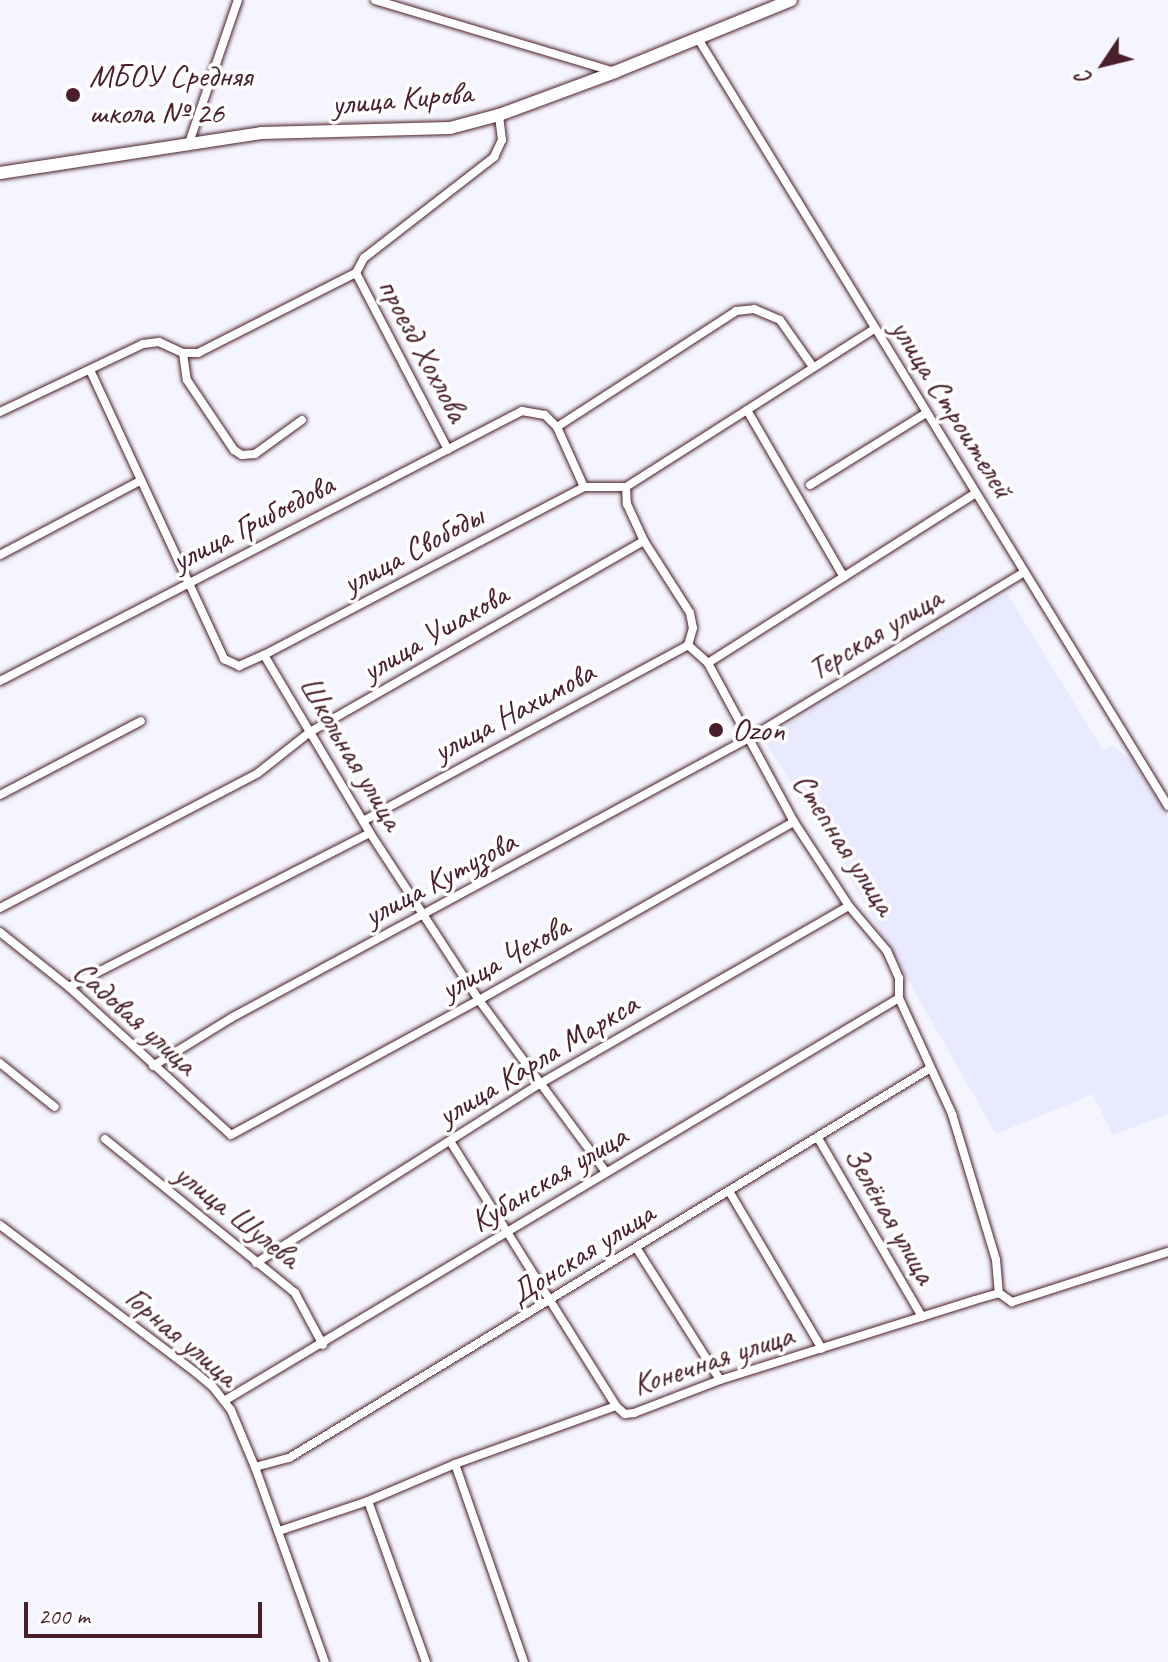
<!DOCTYPE html>
<html>
<head>
<meta charset="utf-8">
<style>
	body { margin:0 }
	#map { position:relative; width:1168px; height:1662px; overflow:hidden; background:#f5f5ff; font-family:Caveat,sans-serif }
	div>[style] { position:absolute }
	[style*='--x'] { left:calc(var(--x)*1px); top:calc(var(--y)*1px); width:calc(var(--w)*1px); rotate:calc(var(--a)*1deg) }
	.built>* { inset:0; background:#e9e9ff }
	.roads { filter:drop-shadow(0 0 2px #4a1f2b) drop-shadow(0 0 2px #4a1f2b) }
	.minor>* { height:8px; margin:-4px; padding:0 4px; transform-origin:4px; border-radius:4px; background:#fff }
	.secondary>* { height:12px; margin:-6px; padding:0 6px; transform-origin:6px; border-radius:6px; background:#fff }
	.dots>* { width:22px; height:22px; translate:-50% -50%; box-sizing:border-box; border:4px solid #fff; border-radius:50% }
	span { translate:-50% -50%; white-space:nowrap; text-align:center; line-height:1.15; -webkit-text-stroke:7px #fff; paint-order:stroke }
	.poi-label { font-size:32px; color:#4a1f2b }
	.left { translate:0 -50%; text-align:left }
	.street-label { font-size:32px; color:#4a1f2b }
	.north { position:absolute; left:1064px; top:24px; width:80px; height:80px; -webkit-text-stroke:6px #fff; paint-order:stroke; rotate:235deg; font-size:22px; font-weight:700; line-height:32px; text-align:center; color:#4a1f2b }
	.north::after { content:''; display:block; margin:auto; width:28px; height:36px; background:#4a1f2b; clip-path:polygon(50% 0,100% 100%,50% 72%,0 100%) }
	.scale { position:absolute; left:24px; top:1602px; width:238px; height:36px; box-sizing:border-box; border:4px solid #4a1f2b; border-top:0; padding-left:10px; font-size:24px; line-height:28px; white-space:nowrap; color:#4a1f2b; -webkit-text-stroke:6px #fff; paint-order:stroke }
</style>
</head>
<body>
<div id="map">
	<div class="built">
		<div style="clip-path:polygon(1007px 593px,1103px 751px,1112px 745px,1133px 762px,1168px 817px,1168px 1114px,1113px 1135px,1093px 1094px,996px 1134px,843px 866px,764px 739px)"></div>
	</div>
	<div class="roads">
		<div class="minor">
			<div style="--x:375;--y:0;--w:251;--a:16.7"></div>
			<div style="--x:697;--y:37;--w:902;--a:58.51"></div>
			<div style="--x:189;--y:143;--w:151;--a:-71.1"></div>
			<div style="--x:356;--y:273;--w:199;--a:62.5"></div>
			<div style="--x:183;--y:353;--w:27;--a:82"></div>
			<div style="--x:187;--y:380;--w:84;--a:56.1"></div>
			<div style="--x:234;--y:450;--w:9;--a:32"></div>
			<div style="--x:242;--y:455;--w:13;--a:-4"></div>
			<div style="--x:255;--y:454;--w:58;--a:-35.9"></div>
			<div style="--x:90;--y:370;--w:319;--a:65.1"></div>
			<div style="--x:224;--y:659;--w:17;--a:25"></div>
			<div style="--x:239;--y:666;--w:27;--a:-24"></div>
			<div style="--x:264;--y:655;--w:207;--a:59.2"></div>
			<div style="--x:370;--y:833;--w:199;--a:56.9"></div>
			<div style="--x:479;--y:1000;--w:214;--a:53.6"></div>
			<div style="--x:747;--y:410;--w:193;--a:59.9"></div>
			<div style="--x:0;--y:412;--w:158;--a:-25.4"></div>
			<div style="--x:143;--y:344;--w:16;--a:-7"></div>
			<div style="--x:159;--y:342;--w:26;--a:25"></div>
			<div style="--x:183;--y:353;--w:15;--a:0"></div>
			<div style="--x:198;--y:353;--w:177;--a:-26.9"></div>
			<div style="--x:356;--y:273;--w:17;--a:-62"></div>
			<div style="--x:364;--y:258;--w:165;--a:-37.8"></div>
			<div style="--x:494;--y:157;--w:19;--a:-65"></div>
			<div style="--x:502;--y:140;--w:25;--a:-97"></div>
			<div style="--x:557;--y:427;--w:213;--a:-32.9"></div>
			<div style="--x:736;--y:311;--w:18;--a:-6"></div>
			<div style="--x:754;--y:309;--w:28;--a:23"></div>
			<div style="--x:780;--y:320;--w:57;--a:54.9"></div>
			<div style="--x:810;--y:485;--w:137;--a:-31.8"></div>
			<div style="--x:626;--y:487;--w:294;--a:-32.5"></div>
			<div style="--x:0;--y:555;--w:158;--a:-27.9"></div>
			<div style="--x:264;--y:655;--w:361;--a:-27.7"></div>
			<div style="--x:708;--y:663;--w:317;--a:-32.4"></div>
			<div style="--x:0;--y:681;--w:588;--a:-27.35"></div>
			<div style="--x:522;--y:411;--w:23;--a:10"></div>
			<div style="--x:545;--y:415;--w:17;--a:45"></div>
			<div style="--x:557;--y:427;--w:66;--a:65.8"></div>
			<div style="--x:584;--y:487;--w:42;--a:0"></div>
			<div style="--x:626;--y:487;--w:17;--a:87"></div>
			<div style="--x:627;--y:504;--w:41;--a:65.3"></div>
			<div style="--x:644;--y:541;--w:85;--a:57.4"></div>
			<div style="--x:690;--y:613;--w:15;--a:79"></div>
			<div style="--x:693;--y:628;--w:18;--a:106"></div>
			<div style="--x:688;--y:645;--w:27;--a:42"></div>
			<div style="--x:708;--y:663;--w:181;--a:61.6"></div>
			<div style="--x:794;--y:822;--w:100;--a:56.8"></div>
			<div style="--x:849;--y:906;--w:59;--a:49.8"></div>
			<div style="--x:887;--y:951;--w:30;--a:66"></div>
			<div style="--x:899;--y:978;--w:20;--a:90"></div>
			<div style="--x:899;--y:998;--w:128;--a:65.4"></div>
			<div style="--x:952;--y:1114;--w:152;--a:73.2"></div>
			<div style="--x:996;--y:1260;--w:33;--a:85"></div>
			<div style="--x:0;--y:795;--w:159;--a:-27.7"></div>
			<div style="--x:363;--y:821;--w:370;--a:-28.4"></div>
			<div style="--x:0;--y:908;--w:291;--a:-27.6"></div>
			<div style="--x:258;--y:773;--w:66;--a:-38.3"></div>
			<div style="--x:310;--y:732;--w:385;--a:-29.8"></div>
			<div style="--x:0;--y:932;--w:88;--a:38.6"></div>
			<div style="--x:69;--y:987;--w:219;--a:42.4"></div>
			<div style="--x:231;--y:1135;--w:282;--a:-28.6"></div>
			<div style="--x:479;--y:1000;--w:362;--a:-29.5"></div>
			<div style="--x:69;--y:987;--w:338;--a:-27.1"></div>
			<div style="--x:0;--y:1063;--w:70;--a:38.7"></div>
			<div style="--x:153;--y:1066;--w:92;--a:-31.6"></div>
			<div style="--x:231;--y:1018;--w:591;--a:-28.39"></div>
			<div style="--x:751;--y:737;--w:319;--a:-31.1"></div>
			<div style="--x:818;--y:1138;--w:207;--a:59.8"></div>
			<div style="--x:105;--y:1139;--w:245;--a:39"></div>
			<div style="--x:295;--y:1293;--w:59;--a:61.7"></div>
			<div style="--x:450;--y:1141;--w:313;--a:57.9"></div>
			<div style="--x:729;--y:1191;--w:183;--a:59.5"></div>
			<div style="--x:0;--y:1225;--w:244;--a:37"></div>
			<div style="--x:195;--y:1372;--w:23;--a:40"></div>
			<div style="--x:213;--y:1387;--w:29;--a:52"></div>
			<div style="--x:231;--y:1410;--w:62;--a:67.2"></div>
			<div style="--x:255;--y:1467;--w:207;--a:70.3"></div>
			<div style="--x:637;--y:1249;--w:155;--a:57.6"></div>
			<div style="--x:256;--y:1263;--w:337;--a:-32.3"></div>
			<div style="--x:541;--y:1083;--w:355;--a:-29.9"></div>
			<div style="--x:224;--y:1401;--w:786;--a:-30.84"></div>
			<div style="--x:455;--y:1464;--w:210;--a:70.8"></div>
			<div style="--x:255;--y:1467;--w:35;--a:-15"></div>
			<div style="--x:289;--y:1458;--w:749;--a:-31.29"></div>
			<div style="--x:368;--y:1501;--w:171;--a:70.2"></div>
			<div style="--x:279;--y:1531;--w:94;--a:-18.6"></div>
			<div style="--x:368;--y:1501;--w:95;--a:-23"></div>
			<div style="--x:455;--y:1464;--w:171;--a:-19.8"></div>
			<div style="--x:616;--y:1406;--w:12;--a:42"></div>
			<div style="--x:625;--y:1414;--w:9;--a:-6"></div>
			<div style="--x:634;--y:1413;--w:92;--a:-21"></div>
			<div style="--x:720;--y:1380;--w:267;--a:-17.4"></div>
			<div style="--x:975;--y:1300;--w:25;--a:-16"></div>
			<div style="--x:999;--y:1293;--w:16;--a:35"></div>
			<div style="--x:1012;--y:1302;--w:164;--a:-17.8"></div>
		</div>
		<div class="secondary">
			<div style="--x:0;--y:173;--w:264;--a:-8.7"></div>
			<div style="--x:261;--y:133;--w:189;--a:-1.5"></div>
			<div style="--x:450;--y:128;--w:51;--a:-14.9"></div>
			<div style="--x:499;--y:115;--w:124;--a:-20.3"></div>
			<div style="--x:615;--y:72;--w:190;--a:-22.2"></div>
		</div>
	</div>
	<div class="dots">
		<div style="left:73px;top:95px;background:#4a1f2b"></div>
		<div style="left:716px;top:730px;background:#4a1f2b"></div>
	</div>
	<div class="poi-label">
		<span class="left" style="left:89px;top:95px">МБОУ Средняя<br>школа № 26</span>
		<span class="left" style="left:732px;top:730px">Ozon</span>
	</div>
	<div class="street-label">
		<span style="left:402px;top:99px;rotate:-5deg">улица Кирова</span>
		<span style="left:423px;top:350px;rotate:62deg">проезд Хохлова</span>
		<span style="left:952px;top:409px;rotate:58deg">улица Строителей</span>
		<span style="left:253px;top:523px;rotate:-27deg">улица Грибоедова</span>
		<span style="left:413px;top:550px;rotate:-28deg">улица Свободы</span>
		<span style="left:435px;top:633px;rotate:-30deg">улица Ушакова</span>
		<span style="left:875px;top:634px;rotate:-31deg">Терская улица</span>
		<span style="left:514px;top:712px;rotate:-28deg">улица Нахимова</span>
		<span style="left:351px;top:753px;rotate:59deg">Школьная улица</span>
		<span style="left:844px;top:844px;rotate:57deg">Степная улица</span>
		<span style="left:440px;top:879px;rotate:-28deg">улица Кутузова</span>
		<span style="left:505px;top:958px;rotate:-29deg">улица Чехова</span>
		<span style="left:135px;top:1018px;rotate:42deg">Садовая улица</span>
		<span style="left:538px;top:1060px;rotate:-31deg">улица Карла Маркса</span>
		<span style="left:549px;top:1179px;rotate:-31deg">Кубанская улица</span>
		<span style="left:890px;top:1215px;rotate:60deg">Зелёная улица</span>
		<span style="left:237px;top:1216px;rotate:38deg">улица Шулева</span>
		<span style="left:582px;top:1254px;rotate:-32deg">Донская улица</span>
		<span style="left:181px;top:1337px;rotate:40deg">Горная улица</span>
		<span style="left:713px;top:1360px;rotate:-18deg">Конечная улица</span>
	</div>
	<div class="north">С</div>
	<div class="scale">200 m</div>
</div>
</body>
</html>
